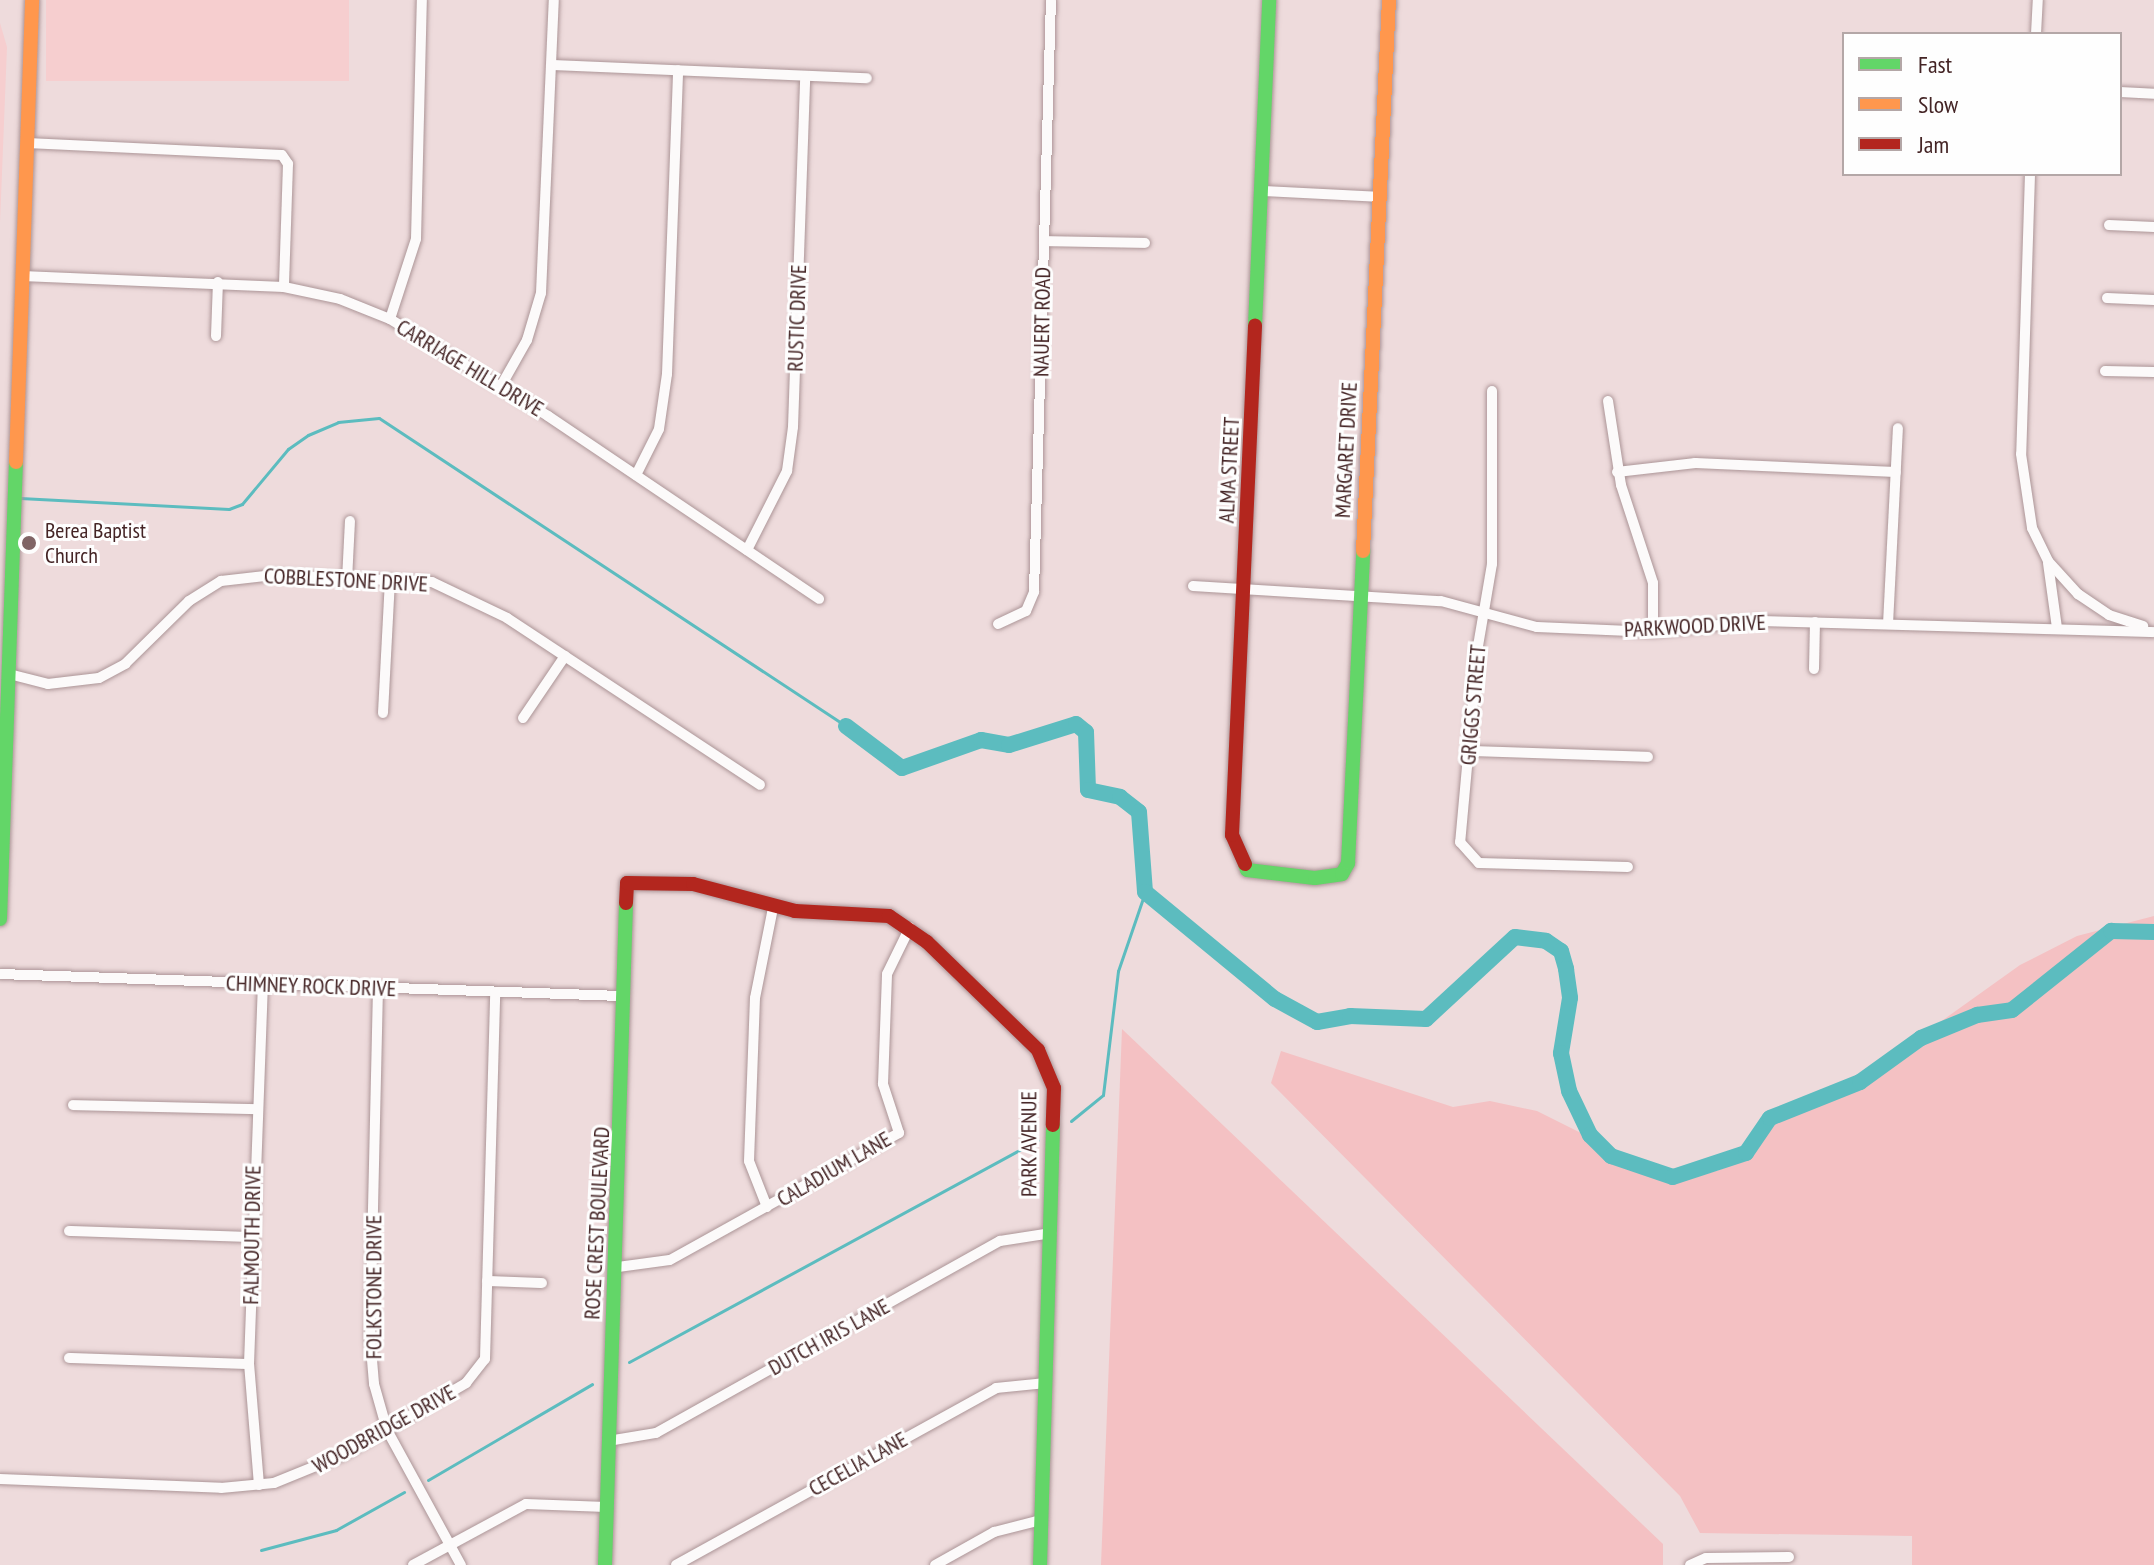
<!DOCTYPE html>
<html>
<head>
<meta charset="utf-8">
<style>
	body { margin:0 }
	#map { position:relative; width:2154px; height:1565px; overflow:hidden; background:#eedbdc; font-family:"PT Sans Narrow",sans-serif }
	div>[style] { position:absolute }
	[style*='--x'] { left:calc(var(--x)*1px); top:calc(var(--y)*1px); width:calc(var(--w)*1px); rotate:calc(var(--a)*1deg) }
	.built>* { inset:0; background:#f6cecf; transform-origin:0 0 }
	.green>* { inset:0; background:#f4c1c3 }
	.stream>* { height:3px; margin:-1.5px; padding:0 1.5px; transform-origin:1.5px; border-radius:1.5px; background:#5cbcbf }
	.river>* { height:16px; margin:-8px; padding:0 8px; transform-origin:8px; border-radius:8px; background:#5cbcbf }
	.roads { filter:drop-shadow(0 0 2px #ac9597) drop-shadow(0 0 2px #ac9597) }
	.street>* { height:10px; margin:-5px; padding:0 5px; transform-origin:5px; border-radius:5px; background:#fcfafa }
	.fast>* { height:14px; margin:-7px; padding:0 7px; transform-origin:7px; border-radius:7px; background:#63d668 }
	.slow>* { height:14px; margin:-7px; padding:0 7px; transform-origin:7px; border-radius:7px; background:#ff974d }
	.jam>* { height:14px; margin:-7px; padding:0 7px; transform-origin:7px; border-radius:7px; background:#b3261e }
	.dots>* { width:22px; height:22px; translate:-50% -50%; box-sizing:border-box; border:4px solid #fefefe; border-radius:50% }
	span { translate:-50% -50%; white-space:nowrap; text-align:center; line-height:1.15; -webkit-text-stroke:6px #fefefe; paint-order:stroke }
	.street-label { font-size:22px; color:#442425 }
	.poi-label { font-size:22px; color:#442425 }
	.left { translate:0 -50%; text-align:left }
	.legend { position:absolute; left:1842px; top:32px; width:280px; height:144px; box-sizing:border-box; background:#fefefe; border:2px solid #b4a7a7; margin:0; padding:10px 14px; list-style:none; font-size:24px; color:#442425 }
	.legend li { display:flex; align-items:center; gap:16px; height:40px }
	.legend b { width:40px; border:2px solid #b4a7a7 }
</style>
</head>
<body>
<div id="map">
	<div class="built">
		<div style="left:46px;top:0;width:303px;height:81px"></div>
		<div style="clip-path:polygon(0 23px,7px 47px,0 223px)"></div>
	</div>
	<div class="green">
		<div style="clip-path:polygon(2154px 916px,2154px 1565px,1912px 1565px,1912px 1536px,1700px 1533px,1680px 1496px,1271px 1083px,1281px 1051px,1453px 1107px,1490px 1101px,1537px 1111px,1585px 1135px,1629px 1168px,1656px 1174px,1717px 1171px,1737px 1162px,1760px 1121px,1838px 1095px,2020px 965px,2077px 936px)"></div>
		<div style="clip-path:polygon(1122px 1029px,1663px 1544px,1663px 1565px,1101px 1565px)"></div>
	</div>
	<div class="stream">
		<div style="--x:20;--y:498;--w:209;--a:3"></div>
		<div style="--x:229;--y:509;--w:14;--a:-21"></div>
		<div style="--x:242;--y:504;--w:72;--a:-50.1"></div>
		<div style="--x:288;--y:449;--w:24;--a:-35"></div>
		<div style="--x:308;--y:435;--w:33;--a:-23"></div>
		<div style="--x:338;--y:422;--w:41;--a:-5.6"></div>
		<div style="--x:379;--y:418;--w:559;--a:33.41"></div>
		<div style="--x:1071;--y:1121;--w:41;--a:-39.1"></div>
		<div style="--x:1103;--y:1095;--w:125;--a:-83.1"></div>
		<div style="--x:1118;--y:971;--w:83;--a:-71.1"></div>
		<div style="--x:629;--y:1362;--w:465;--a:-28.5"></div>
		<div style="--x:428;--y:1480;--w:190;--a:-30.3"></div>
		<div style="--x:261;--y:1550;--w:78;--a:-14.9"></div>
		<div style="--x:336;--y:1530;--w:78;--a:-29.2"></div>
	</div>
	<div class="river">
		<div style="--x:846;--y:726;--w:70;--a:36.9"></div>
		<div style="--x:902;--y:768;--w:84;--a:-19.5"></div>
		<div style="--x:981;--y:740;--w:28;--a:10"></div>
		<div style="--x:1009;--y:745;--w:70;--a:-17.4"></div>
		<div style="--x:1076;--y:724;--w:13;--a:39"></div>
		<div style="--x:1086;--y:732;--w:58;--a:88"></div>
		<div style="--x:1088;--y:790;--w:33;--a:12"></div>
		<div style="--x:1120;--y:797;--w:24;--a:38"></div>
		<div style="--x:1139;--y:812;--w:80;--a:85.7"></div>
		<div style="--x:1145;--y:892;--w:168;--a:39.5"></div>
		<div style="--x:1275;--y:999;--w:48;--a:28.7"></div>
		<div style="--x:1317;--y:1022;--w:34;--a:-10"></div>
		<div style="--x:1350;--y:1016;--w:76;--a:2.3"></div>
		<div style="--x:1426;--y:1019;--w:121;--a:-42.7"></div>
		<div style="--x:1515;--y:937;--w:31;--a:7"></div>
		<div style="--x:1546;--y:941;--w:18;--a:34"></div>
		<div style="--x:1561;--y:951;--w:19;--a:74"></div>
		<div style="--x:1566;--y:969;--w:29;--a:82"></div>
		<div style="--x:1570;--y:998;--w:56;--a:99.3"></div>
		<div style="--x:1561;--y:1053;--w:39;--a:78"></div>
		<div style="--x:1569;--y:1091;--w:49;--a:64.5"></div>
		<div style="--x:1590;--y:1135;--w:30;--a:45"></div>
		<div style="--x:1611;--y:1156;--w:65;--a:18.7"></div>
		<div style="--x:1673;--y:1177;--w:77;--a:-18.2"></div>
		<div style="--x:1746;--y:1153;--w:42;--a:-55.6"></div>
		<div style="--x:1770;--y:1118;--w:97;--a:-21.8"></div>
		<div style="--x:1860;--y:1082;--w:75;--a:-35.8"></div>
		<div style="--x:1921;--y:1038;--w:61;--a:-22.3"></div>
		<div style="--x:1977;--y:1015;--w:35;--a:-8"></div>
		<div style="--x:2012;--y:1010;--w:127;--a:-38.6"></div>
		<div style="--x:2111;--y:931;--w:43;--a:1.3"></div>
	</div>
	<div class="roads">
		<div class="street">
			<div style="--x:2036;--y:34;--w:34;--a:-87"></div>
			<div style="--x:552;--y:65;--w:315;--a:2.4"></div>
			<div style="--x:2120;--y:92;--w:34;--a:3"></div>
			<div style="--x:27;--y:143;--w:255;--a:2.7"></div>
			<div style="--x:282;--y:155;--w:11;--a:56"></div>
			<div style="--x:288;--y:164;--w:123;--a:91.9"></div>
			<div style="--x:2030;--y:174;--w:280;--a:91.8"></div>
			<div style="--x:2021;--y:454;--w:75;--a:81.5"></div>
			<div style="--x:2032;--y:528;--w:37;--a:64"></div>
			<div style="--x:2048;--y:561;--w:45;--a:47.7"></div>
			<div style="--x:2078;--y:594;--w:37;--a:34"></div>
			<div style="--x:2109;--y:615;--w:36;--a:18"></div>
			<div style="--x:1264;--y:191;--w:118;--a:2.9"></div>
			<div style="--x:2109;--y:225;--w:45;--a:2.5"></div>
			<div style="--x:1044;--y:241;--w:101;--a:1.1"></div>
			<div style="--x:22;--y:276;--w:262;--a:2.4"></div>
			<div style="--x:284;--y:287;--w:57;--a:12.1"></div>
			<div style="--x:340;--y:299;--w:54;--a:21.8"></div>
			<div style="--x:390;--y:319;--w:185;--a:31.5"></div>
			<div style="--x:548;--y:416;--w:327;--a:34"></div>
			<div style="--x:2107;--y:298;--w:47;--a:2.4"></div>
			<div style="--x:390;--y:319;--w:84;--a:-72"></div>
			<div style="--x:416;--y:239;--w:239;--a:-88.6"></div>
			<div style="--x:216;--y:336;--w:54;--a:-87.9"></div>
			<div style="--x:2105;--y:371;--w:49;--a:1.2"></div>
			<div style="--x:501;--y:386;--w:53;--a:-60.5"></div>
			<div style="--x:527;--y:340;--w:49;--a:-73.4"></div>
			<div style="--x:541;--y:293;--w:293;--a:-87.5"></div>
			<div style="--x:1492;--y:391;--w:173;--a:90"></div>
			<div style="--x:1492;--y:564;--w:83;--a:99.7"></div>
			<div style="--x:1478;--y:646;--w:197;--a:95.2"></div>
			<div style="--x:1460;--y:842;--w:28;--a:48"></div>
			<div style="--x:1479;--y:863;--w:149;--a:1.5"></div>
			<div style="--x:1608;--y:401;--w:85;--a:81.2"></div>
			<div style="--x:1621;--y:485;--w:103;--a:71.9"></div>
			<div style="--x:1653;--y:583;--w:49;--a:90"></div>
			<div style="--x:1617;--y:472;--w:79;--a:-6.6"></div>
			<div style="--x:1695;--y:463;--w:201;--a:2.6"></div>
			<div style="--x:636;--y:475;--w:51;--a:-63.4"></div>
			<div style="--x:659;--y:429;--w:56;--a:-81.7"></div>
			<div style="--x:667;--y:374;--w:304;--a:-87.9"></div>
			<div style="--x:747;--y:550;--w:89;--a:-63.1"></div>
			<div style="--x:787;--y:471;--w:44;--a:-82.2"></div>
			<div style="--x:793;--y:427;--w:351;--a:-88"></div>
			<div style="--x:2048;--y:563;--w:66;--a:82.1"></div>
			<div style="--x:347;--y:580;--w:59;--a:-87.1"></div>
			<div style="--x:1193;--y:586;--w:248;--a:3.5"></div>
			<div style="--x:1441;--y:601;--w:99;--a:15.2"></div>
			<div style="--x:1537;--y:627;--w:116;--a:2.5"></div>
			<div style="--x:1653;--y:632;--w:105;--a:-6"></div>
			<div style="--x:1757;--y:621;--w:397;--a:1.6"></div>
			<div style="--x:998;--y:624;--w:31;--a:-25"></div>
			<div style="--x:1026;--y:611;--w:21;--a:-67"></div>
			<div style="--x:1034;--y:592;--w:592;--a:-88.36"></div>
			<div style="--x:1888;--y:624;--w:196;--a:-87.1"></div>
			<div style="--x:1814;--y:669;--w:47;--a:-88.8"></div>
			<div style="--x:9;--y:674;--w:40;--a:14.4"></div>
			<div style="--x:48;--y:684;--w:51;--a:-6.7"></div>
			<div style="--x:99;--y:678;--w:30;--a:-28"></div>
			<div style="--x:125;--y:664;--w:90;--a:-44.5"></div>
			<div style="--x:189;--y:601;--w:38;--a:-32"></div>
			<div style="--x:221;--y:581;--w:53;--a:-6.5"></div>
			<div style="--x:274;--y:575;--w:158;--a:2.5"></div>
			<div style="--x:432;--y:582;--w:83;--a:25.6"></div>
			<div style="--x:507;--y:618;--w:303;--a:33.4"></div>
			<div style="--x:383;--y:713;--w:134;--a:-87"></div>
			<div style="--x:523;--y:718;--w:75;--a:-55.9"></div>
			<div style="--x:1470;--y:751;--w:178;--a:1.9"></div>
			<div style="--x:0;--y:974;--w:621;--a:2.03"></div>
			<div style="--x:378;--y:988;--w:348;--a:91.3"></div>
			<div style="--x:370;--y:1336;--w:48;--a:85.2"></div>
			<div style="--x:374;--y:1384;--w:48;--a:74.2"></div>
			<div style="--x:387;--y:1430;--w:154;--a:61.3"></div>
			<div style="--x:73;--y:1105;--w:182;--a:1.3"></div>
			<div style="--x:767;--y:1207;--w:49;--a:-111.4"></div>
			<div style="--x:749;--y:1161;--w:163;--a:-87.9"></div>
			<div style="--x:755;--y:998;--w:92;--a:-78.7"></div>
			<div style="--x:69;--y:1231;--w:183;--a:1.9"></div>
			<div style="--x:618;--y:1267;--w:52;--a:-7.7"></div>
			<div style="--x:670;--y:1260;--w:262;--a:-29"></div>
			<div style="--x:899;--y:1133;--w:52;--a:-108.1"></div>
			<div style="--x:883;--y:1084;--w:110;--a:-87.9"></div>
			<div style="--x:887;--y:974;--w:52;--a:-63.9"></div>
			<div style="--x:487;--y:1281;--w:55;--a:2.1"></div>
			<div style="--x:69;--y:1358;--w:180;--a:1.9"></div>
			<div style="--x:608;--y:1441;--w:49;--a:-9.5"></div>
			<div style="--x:656;--y:1433;--w:394;--a:-29.2"></div>
			<div style="--x:1000;--y:1241;--w:52;--a:-8.9"></div>
			<div style="--x:0;--y:1479;--w:221;--a:2.3"></div>
			<div style="--x:221;--y:1488;--w:53;--a:-5.4"></div>
			<div style="--x:274;--y:1483;--w:74;--a:-22.1"></div>
			<div style="--x:343;--y:1455;--w:143;--a:-30.3"></div>
			<div style="--x:466;--y:1383;--w:31;--a:-52"></div>
			<div style="--x:485;--y:1359;--w:367;--a:-88.4"></div>
			<div style="--x:259;--y:1485;--w:121;--a:-94.7"></div>
			<div style="--x:249;--y:1364;--w:380;--a:-87.9"></div>
			<div style="--x:413;--y:1565;--w:128;--a:-28.4"></div>
			<div style="--x:526;--y:1504;--w:80;--a:2.1"></div>
			<div style="--x:676;--y:1565;--w:366;--a:-28.9"></div>
			<div style="--x:996;--y:1388;--w:50;--a:-5.7"></div>
			<div style="--x:935;--y:1565;--w:68;--a:-29.2"></div>
			<div style="--x:994;--y:1532;--w:49;--a:-14.3"></div>
			<div style="--x:1690;--y:1565;--w:17;--a:-24"></div>
			<div style="--x:1706;--y:1558;--w:83;--a:-0.7"></div>
		</div>
		<div class="fast">
			<div style="--x:1255;--y:326;--w:326;--a:-87.5"></div>
			<div style="--x:1245;--y:864;--w:6;--a:72"></div>
			<div style="--x:1247;--y:870;--w:68;--a:6.7"></div>
			<div style="--x:1315;--y:878;--w:27;--a:-8"></div>
			<div style="--x:1342;--y:874;--w:13;--a:-61"></div>
			<div style="--x:1348;--y:863;--w:312;--a:-87.2"></div>
			<div style="--x:0;--y:919;--w:457;--a:-88"></div>
			<div style="--x:605;--y:1565;--w:662;--a:-88.18"></div>
			<div style="--x:1040;--y:1565;--w:440;--a:-88.3"></div>
		</div>
		<div class="slow">
			<div style="--x:16;--y:462;--w:462;--a:-88"></div>
			<div style="--x:1363;--y:551;--w:552;--a:-87.3"></div>
		</div>
		<div class="jam">
			<div style="--x:1245;--y:864;--w:32;--a:-114"></div>
			<div style="--x:1232;--y:835;--w:510;--a:-87.41"></div>
			<div style="--x:626;--y:903;--w:20;--a:-87"></div>
			<div style="--x:627;--y:883;--w:66;--a:0.9"></div>
			<div style="--x:693;--y:884;--w:106;--a:14.8"></div>
			<div style="--x:795;--y:911;--w:94;--a:3"></div>
			<div style="--x:889;--y:916;--w:46;--a:34.4"></div>
			<div style="--x:927;--y:942;--w:155;--a:44.2"></div>
			<div style="--x:1038;--y:1050;--w:41;--a:67.2"></div>
			<div style="--x:1054;--y:1088;--w:37;--a:92"></div>
		</div>
	</div>
	<div class="dots">
		<div style="left:29px;top:543px;background:#806465"></div>
	</div>
	<div class="street-label">
		<span style="left:797px;top:318px;rotate:-88deg">RUSTIC DRIVE</span>
		<span style="left:1042px;top:322px;rotate:-89deg">NAUERT ROAD</span>
		<span style="left:470px;top:368px;rotate:31deg">CARRIAGE HILL DRIVE</span>
		<span style="left:1346px;top:450px;rotate:-87deg">MARGARET DRIVE</span>
		<span style="left:1229px;top:470px;rotate:-87deg">ALMA STREET</span>
		<span style="left:346px;top:580px;rotate:3deg">COBBLESTONE DRIVE</span>
		<span style="left:1695px;top:626px;rotate:-3deg">PARKWOOD DRIVE</span>
		<span style="left:1473px;top:705px;rotate:-85deg">GRIGGS STREET</span>
		<span style="left:311px;top:986px;rotate:2deg">CHIMNEY ROCK DRIVE</span>
		<span style="left:1029px;top:1144px;rotate:-90deg">PARK AVENUE</span>
		<span style="left:834px;top:1169px;rotate:-30deg">CALADIUM LANE</span>
		<span style="left:597px;top:1223px;rotate:-87deg">ROSE CREST BOULEVARD</span>
		<span style="left:252px;top:1235px;rotate:-89deg">FALMOUTH DRIVE</span>
		<span style="left:374px;top:1287px;rotate:-90deg">FOLKSTONE DRIVE</span>
		<span style="left:829px;top:1337px;rotate:-29deg">DUTCH IRIS LANE</span>
		<span style="left:384px;top:1429px;rotate:-29deg">WOODBRIDGE DRIVE</span>
		<span style="left:858px;top:1464px;rotate:-29deg">CECELIA LANE</span>
	</div>
	<div class="poi-label">
		<span class="left" style="left:45px;top:543px">Berea Baptist<br>Church</span>
	</div>
	<ul class="legend">
	<li><b style="height:10px;background:#63d668"></b>Fast</li>
	<li><b style="height:10px;background:#ff974d"></b>Slow</li>
	<li><b style="height:10px;background:#b3261e"></b>Jam</li>
	</ul>
</div>
</body>
</html>
